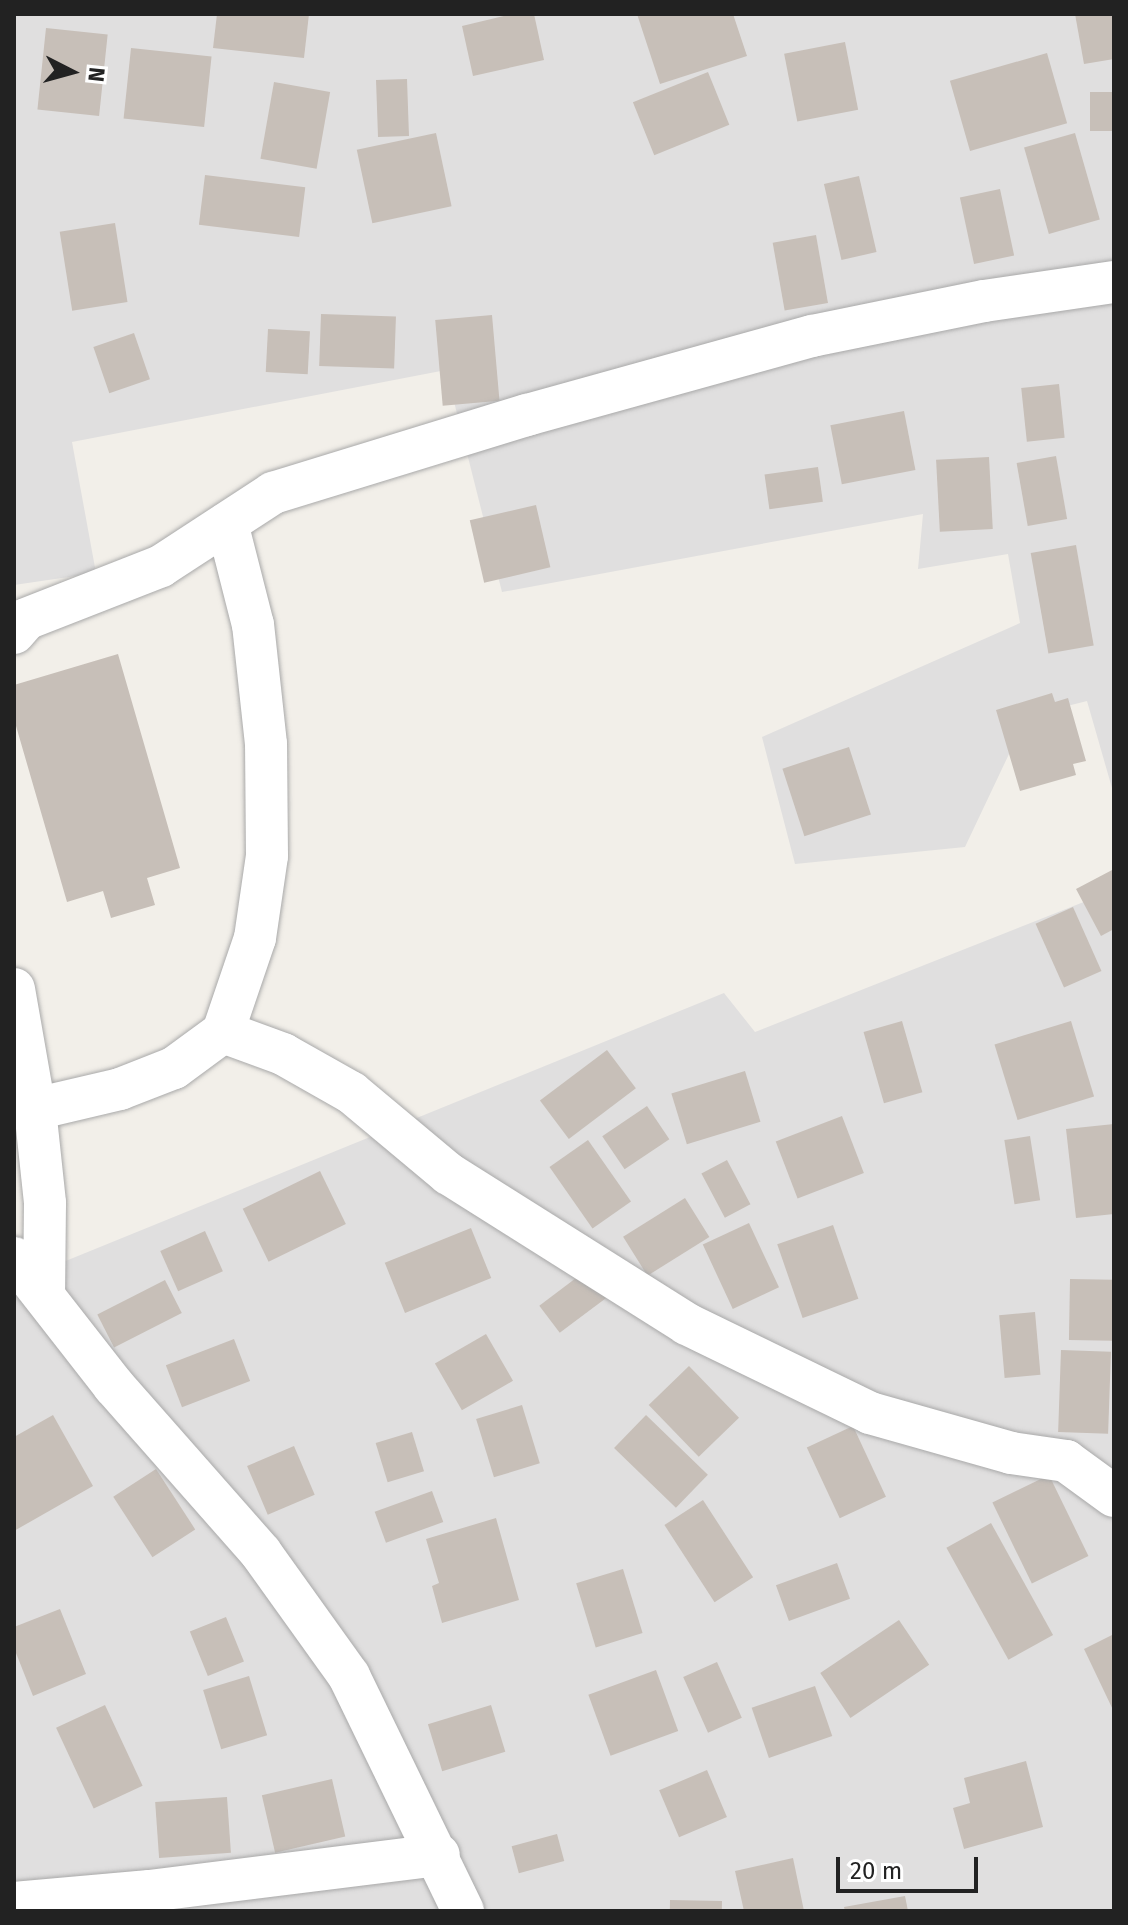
<!DOCTYPE html>
<html>
<head>
<meta charset="utf-8">
<style>
	body { margin:0 }
	#map { position:relative; width:1128px; height:1925px; overflow:hidden; background:#f2efe9; font-family:"Fira Sans",sans-serif }
	div>[style] { position:absolute }
	[style*='--x'] { left:calc(var(--x)*1px); top:calc(var(--y)*1px); width:calc(var(--w)*1px); rotate:calc(var(--a)*1deg) }
	.residential>* { inset:0; background:#e0dfdf }
	.building>* { inset:0; background:#c7bfb8; transform-origin:0 0 }
	.roads { filter:drop-shadow(0 0 2px #a9a9a9) drop-shadow(0 0 2px #a9a9a9) }
	.street>* { height:42px; margin:-21px; padding:0 21px; transform-origin:21px; border-radius:21px; background:#fff }
	span { translate:-50% -50%; white-space:nowrap; text-align:center; line-height:1.15; -webkit-text-stroke:8px #fff; paint-order:stroke }
	.frame { position:absolute; inset:0; border:16px solid #222; pointer-events:none }
	.north { position:absolute; left:32px; top:32px; width:80px; height:80px; -webkit-text-stroke:6px #fff; paint-order:stroke; rotate:96deg; font-size:22px; font-weight:700; line-height:32px; text-align:center; color:#222 }
	.north::after { content:''; display:block; margin:auto; width:28px; height:36px; background:#222; clip-path:polygon(50% 0,100% 100%,50% 72%,0 100%) }
	.scale { position:absolute; left:836px; top:1857px; width:142px; height:36px; box-sizing:border-box; border:4px solid #222; border-top:0; padding-left:10px; font-size:24px; line-height:28px; white-space:nowrap; color:#222; -webkit-text-stroke:6px #fff; paint-order:stroke }
</style>
</head>
<body>
<div id="map">
	<div class="residential">
		<div style="clip-path:polygon(14px 14px,1114px 14px,1114px 795px,1087px 701px,1027px 716px,965px 847px,795px 864px,762px 737px,1020px 623px,1008px 554px,918px 569px,923px 514px,502px 592px,446px 370px,72px 442px,96px 573px,14px 585px)"></div>
		<div style="clip-path:polygon(1114px 890px,1114px 1911px,14px 1911px,14px 1282px,724px 993px,755px 1032px)"></div>
	</div>
	<div class="building">
		<div style="clip-path:polygon(217px 14px,309px 14px,304px 58px,213px 48px)"></div>
		<div style="clip-path:polygon(512px 14px,534px 14px,544px 60px,473px 76px,462px 26px)"></div>
		<div style="clip-path:polygon(637px 14px,733px 14px,747px 56px,660px 84px)"></div>
		<div style="clip-path:polygon(1075px 14px,1114px 14px,1114px 59px,1084px 64px)"></div>
		<div style="left:46px;top:28px;width:62px;height:82px;rotate:6deg"></div>
		<div style="left:845px;top:42px;width:69px;height:62px;rotate:79deg"></div>
		<div style="left:131px;top:48px;width:81px;height:71px;rotate:6deg"></div>
		<div style="left:1047px;top:53px;width:73px;height:101px;rotate:74deg"></div>
		<div style="left:708px;top:72px;width:57px;height:81px;rotate:68deg"></div>
		<div style="left:407px;top:79px;width:57px;height:31px;rotate:88deg"></div>
		<div style="left:274px;top:82px;width:57px;height:78px;rotate:10deg"></div>
		<div style="left:1114px;top:92px;width:39px;height:24px;rotate:90deg"></div>
		<div style="left:436px;top:133px;width:75px;height:81px;rotate:78deg"></div>
		<div style="left:1075px;top:133px;width:90px;height:53px;rotate:74deg"></div>
		<div style="left:205px;top:175px;width:101px;height:50px;rotate:7deg"></div>
		<div style="left:859px;top:176px;width:78px;height:36px;rotate:77deg"></div>
		<div style="left:1000px;top:189px;width:68px;height:41px;rotate:78deg"></div>
		<div style="left:115px;top:223px;width:80px;height:56px;rotate:81deg"></div>
		<div style="left:816px;top:235px;width:69px;height:44px;rotate:80deg"></div>
		<div style="left:321px;top:314px;width:75px;height:52px;rotate:2deg"></div>
		<div style="left:492px;top:315px;width:86px;height:57px;rotate:85deg"></div>
		<div style="left:268px;top:329px;width:42px;height:43px;rotate:3deg"></div>
		<div style="left:134px;top:333px;width:49px;height:43px;rotate:71deg"></div>
		<div style="left:1059px;top:384px;width:54px;height:38px;rotate:84deg"></div>
		<div style="left:904px;top:411px;width:60px;height:75px;rotate:79deg"></div>
		<div style="left:1056px;top:456px;width:64px;height:40px;rotate:80deg"></div>
		<div style="left:989px;top:457px;width:72px;height:53px;rotate:87deg"></div>
		<div style="left:818px;top:467px;width:35px;height:54px;rotate:82deg"></div>
		<div style="left:536px;top:505px;width:64px;height:68px;rotate:77deg"></div>
		<div style="left:1076px;top:545px;width:102px;height:46px;rotate:80deg"></div>
		<div style="clip-path:polygon(118px 654px,180px 868px,147px 878px,155px 905px,111px 918px,103px 891px,67px 902px,14px 719px,14px 685px)"></div>
		<div style="clip-path:polygon(1052px 693px,1055px 702px,1068px 698px,1086px 761px,1073px 764px,1076px 775px,1020px 791px,996px 710px)"></div>
		<div style="left:849px;top:747px;width:71px;height:70px;rotate:72deg"></div>
		<div style="clip-path:polygon(1114px 869px,1114px 929px,1101px 936px,1076px 889px)"></div>
		<div style="left:1073px;top:907px;width:70px;height:41px;rotate:66deg"></div>
		<div style="left:902px;top:1021px;width:74px;height:40px;rotate:74deg"></div>
		<div style="left:1071px;top:1021px;width:79px;height:80px;rotate:73deg"></div>
		<div style="left:607px;top:1050px;width:48px;height:84px;rotate:53deg"></div>
		<div style="left:745px;top:1071px;width:53px;height:77px;rotate:73deg"></div>
		<div style="left:647px;top:1106px;width:40px;height:54px;rotate:56deg"></div>
		<div style="left:842px;top:1116px;width:61px;height:71px;rotate:69deg"></div>
		<div style="clip-path:polygon(1114px 1124px,1114px 1214px,1076px 1218px,1066px 1129px)"></div>
		<div style="left:1030px;top:1136px;width:65px;height:26px;rotate:81deg"></div>
		<div style="left:588px;top:1140px;width:75px;height:47px;rotate:55deg"></div>
		<div style="left:727px;top:1160px;width:50px;height:29px;rotate:62deg"></div>
		<div style="left:320px;top:1171px;width:59px;height:86px;rotate:64deg"></div>
		<div style="left:685px;top:1198px;width:46px;height:73px;rotate:58deg"></div>
		<div style="left:749px;top:1223px;width:71px;height:51px;rotate:65deg"></div>
		<div style="left:833px;top:1225px;width:78px;height:59px;rotate:71deg"></div>
		<div style="left:471px;top:1228px;width:54px;height:93px;rotate:68deg"></div>
		<div style="left:205px;top:1231px;width:44px;height:49px;rotate:66deg"></div>
		<div style="left:588px;top:1269px;width:34px;height:61px;rotate:53deg"></div>
		<div style="left:1070px;top:1279px;width:44px;height:61px;rotate:1deg"></div>
		<div style="left:165px;top:1280px;width:37px;height:76px;rotate:63deg"></div>
		<div style="left:1035px;top:1312px;width:63px;height:36px;rotate:85deg"></div>
		<div style="left:486px;top:1334px;width:54px;height:59px;rotate:60deg"></div>
		<div style="left:234px;top:1339px;width:45px;height:73px;rotate:69deg"></div>
		<div style="left:1061px;top:1350px;width:50px;height:82px;rotate:2deg"></div>
		<div style="left:689px;top:1366px;width:72px;height:56px;rotate:46deg"></div>
		<div style="left:522px;top:1405px;width:61px;height:48px;rotate:73deg"></div>
		<div style="clip-path:polygon(53px 1415px,93px 1486px,14px 1531px,14px 1437px)"></div>
		<div style="left:646px;top:1415px;width:86px;height:46px;rotate:44deg"></div>
		<div style="left:853px;top:1426px;width:78px;height:51px;rotate:65deg"></div>
		<div style="left:412px;top:1432px;width:41px;height:38px;rotate:73deg"></div>
		<div style="left:294px;top:1446px;width:53px;height:51px;rotate:67deg"></div>
		<div style="left:156px;top:1469px;width:72px;height:51px;rotate:57deg"></div>
		<div style="left:1049px;top:1475px;width:90px;height:63px;rotate:64deg"></div>
		<div style="left:432px;top:1491px;width:33px;height:61px;rotate:70deg"></div>
		<div style="left:703px;top:1500px;width:92px;height:46px;rotate:57deg"></div>
		<div style="clip-path:polygon(496px 1518px,519px 1600px,442px 1623px,432px 1586px,439px 1583px,426px 1539px)"></div>
		<div style="left:991px;top:1523px;width:128px;height:51px;rotate:61deg"></div>
		<div style="left:837px;top:1563px;width:38px;height:65px;rotate:70deg"></div>
		<div style="left:623px;top:1569px;width:67px;height:49px;rotate:73deg"></div>
		<div style="clip-path:polygon(60px 1609px,86px 1674px,33px 1696px,14px 1648px,14px 1627px)"></div>
		<div style="left:226px;top:1617px;width:48px;height:39px;rotate:68deg"></div>
		<div style="left:899px;top:1620px;width:54px;height:95px;rotate:56deg"></div>
		<div style="clip-path:polygon(1114px 1634px,1114px 1712px,1084px 1649px)"></div>
		<div style="left:717px;top:1662px;width:61px;height:37px;rotate:66deg"></div>
		<div style="left:656px;top:1670px;width:65px;height:72px;rotate:70deg"></div>
		<div style="left:249px;top:1676px;width:62px;height:48px;rotate:73deg"></div>
		<div style="left:815px;top:1686px;width:53px;height:67px;rotate:71deg"></div>
		<div style="left:105px;top:1705px;width:89px;height:54px;rotate:65deg"></div>
		<div style="left:491px;top:1705px;width:49px;height:66px;rotate:73deg"></div>
		<div style="clip-path:polygon(1026px 1761px,1043px 1827px,964px 1849px,953px 1808px,970px 1803px,964px 1778px)"></div>
		<div style="left:707px;top:1770px;width:51px;height:52px;rotate:67deg"></div>
		<div style="left:332px;top:1779px;width:59px;height:72px;rotate:77deg"></div>
		<div style="left:227px;top:1797px;width:56px;height:72px;rotate:86deg"></div>
		<div style="left:557px;top:1834px;width:28px;height:47px;rotate:75deg"></div>
		<div style="clip-path:polygon(793px 1858px,804px 1911px,744px 1911px,735px 1871px)"></div>
		<div style="clip-path:polygon(905px 1896px,908px 1911px,845px 1911px,844px 1907px)"></div>
		<div style="left:670px;top:1900px;width:52px;height:11px;rotate:1deg"></div>
	</div>
	<div class="roads">
		<div class="street">
			<div style="--x:14;--y:633;--w:18;--a:-49"></div>
			<div style="--x:26;--y:619;--w:145;--a:-21.4"></div>
			<div style="--x:161;--y:566;--w:134;--a:-33.1"></div>
			<div style="--x:273;--y:493;--w:266;--a:-17.1"></div>
			<div style="--x:527;--y:415;--w:296;--a:-15.5"></div>
			<div style="--x:812;--y:336;--w:176;--a:-11.5"></div>
			<div style="--x:984;--y:301;--w:131;--a:-8.3"></div>
			<div style="--x:14;--y:989;--w:122;--a:80.1"></div>
			<div style="--x:35;--y:1109;--w:95;--a:83.9"></div>
			<div style="--x:45;--y:1203;--w:92;--a:90.6"></div>
			<div style="--x:223;--y:1032;--w:64;--a:20.1"></div>
			<div style="--x:283;--y:1054;--w:79;--a:29.5"></div>
			<div style="--x:352;--y:1093;--w:126;--a:39.9"></div>
			<div style="--x:449;--y:1174;--w:281;--a:32.2"></div>
			<div style="--x:687;--y:1324;--w:203;--a:25.9"></div>
			<div style="--x:870;--y:1413;--w:147;--a:15.8"></div>
			<div style="--x:1011;--y:1453;--w:56;--a:8.3"></div>
			<div style="--x:1066;--y:1461;--w:59;--a:36.1"></div>
			<div style="--x:35;--y:1109;--w:87;--a:-13.2"></div>
			<div style="--x:120;--y:1089;--w:58;--a:-21.3"></div>
			<div style="--x:174;--y:1068;--w:61;--a:-36.3"></div>
			<div style="--x:223;--y:1032;--w:99;--a:-71.2"></div>
			<div style="--x:255;--y:938;--w:83;--a:-81.7"></div>
			<div style="--x:267;--y:856;--w:112;--a:-90.5"></div>
			<div style="--x:266;--y:744;--w:120;--a:-96.2"></div>
			<div style="--x:253;--y:625;--w:105;--a:-104.3"></div>
			<div style="--x:14;--y:1258;--w:162;--a:52"></div>
			<div style="--x:114;--y:1386;--w:222;--a:48.6"></div>
			<div style="--x:261;--y:1553;--w:151;--a:54.4"></div>
			<div style="--x:349;--y:1676;--w:261;--a:64.1"></div>
			<div style="--x:14;--y:1903;--w:136;--a:-5.1"></div>
			<div style="--x:149;--y:1891;--w:292;--a:-7.1"></div>
		</div>
	</div>
	<div class="frame"></div>
	<div class="north">N</div>
	<div class="scale">20 m</div>
</div>
</body>
</html>
